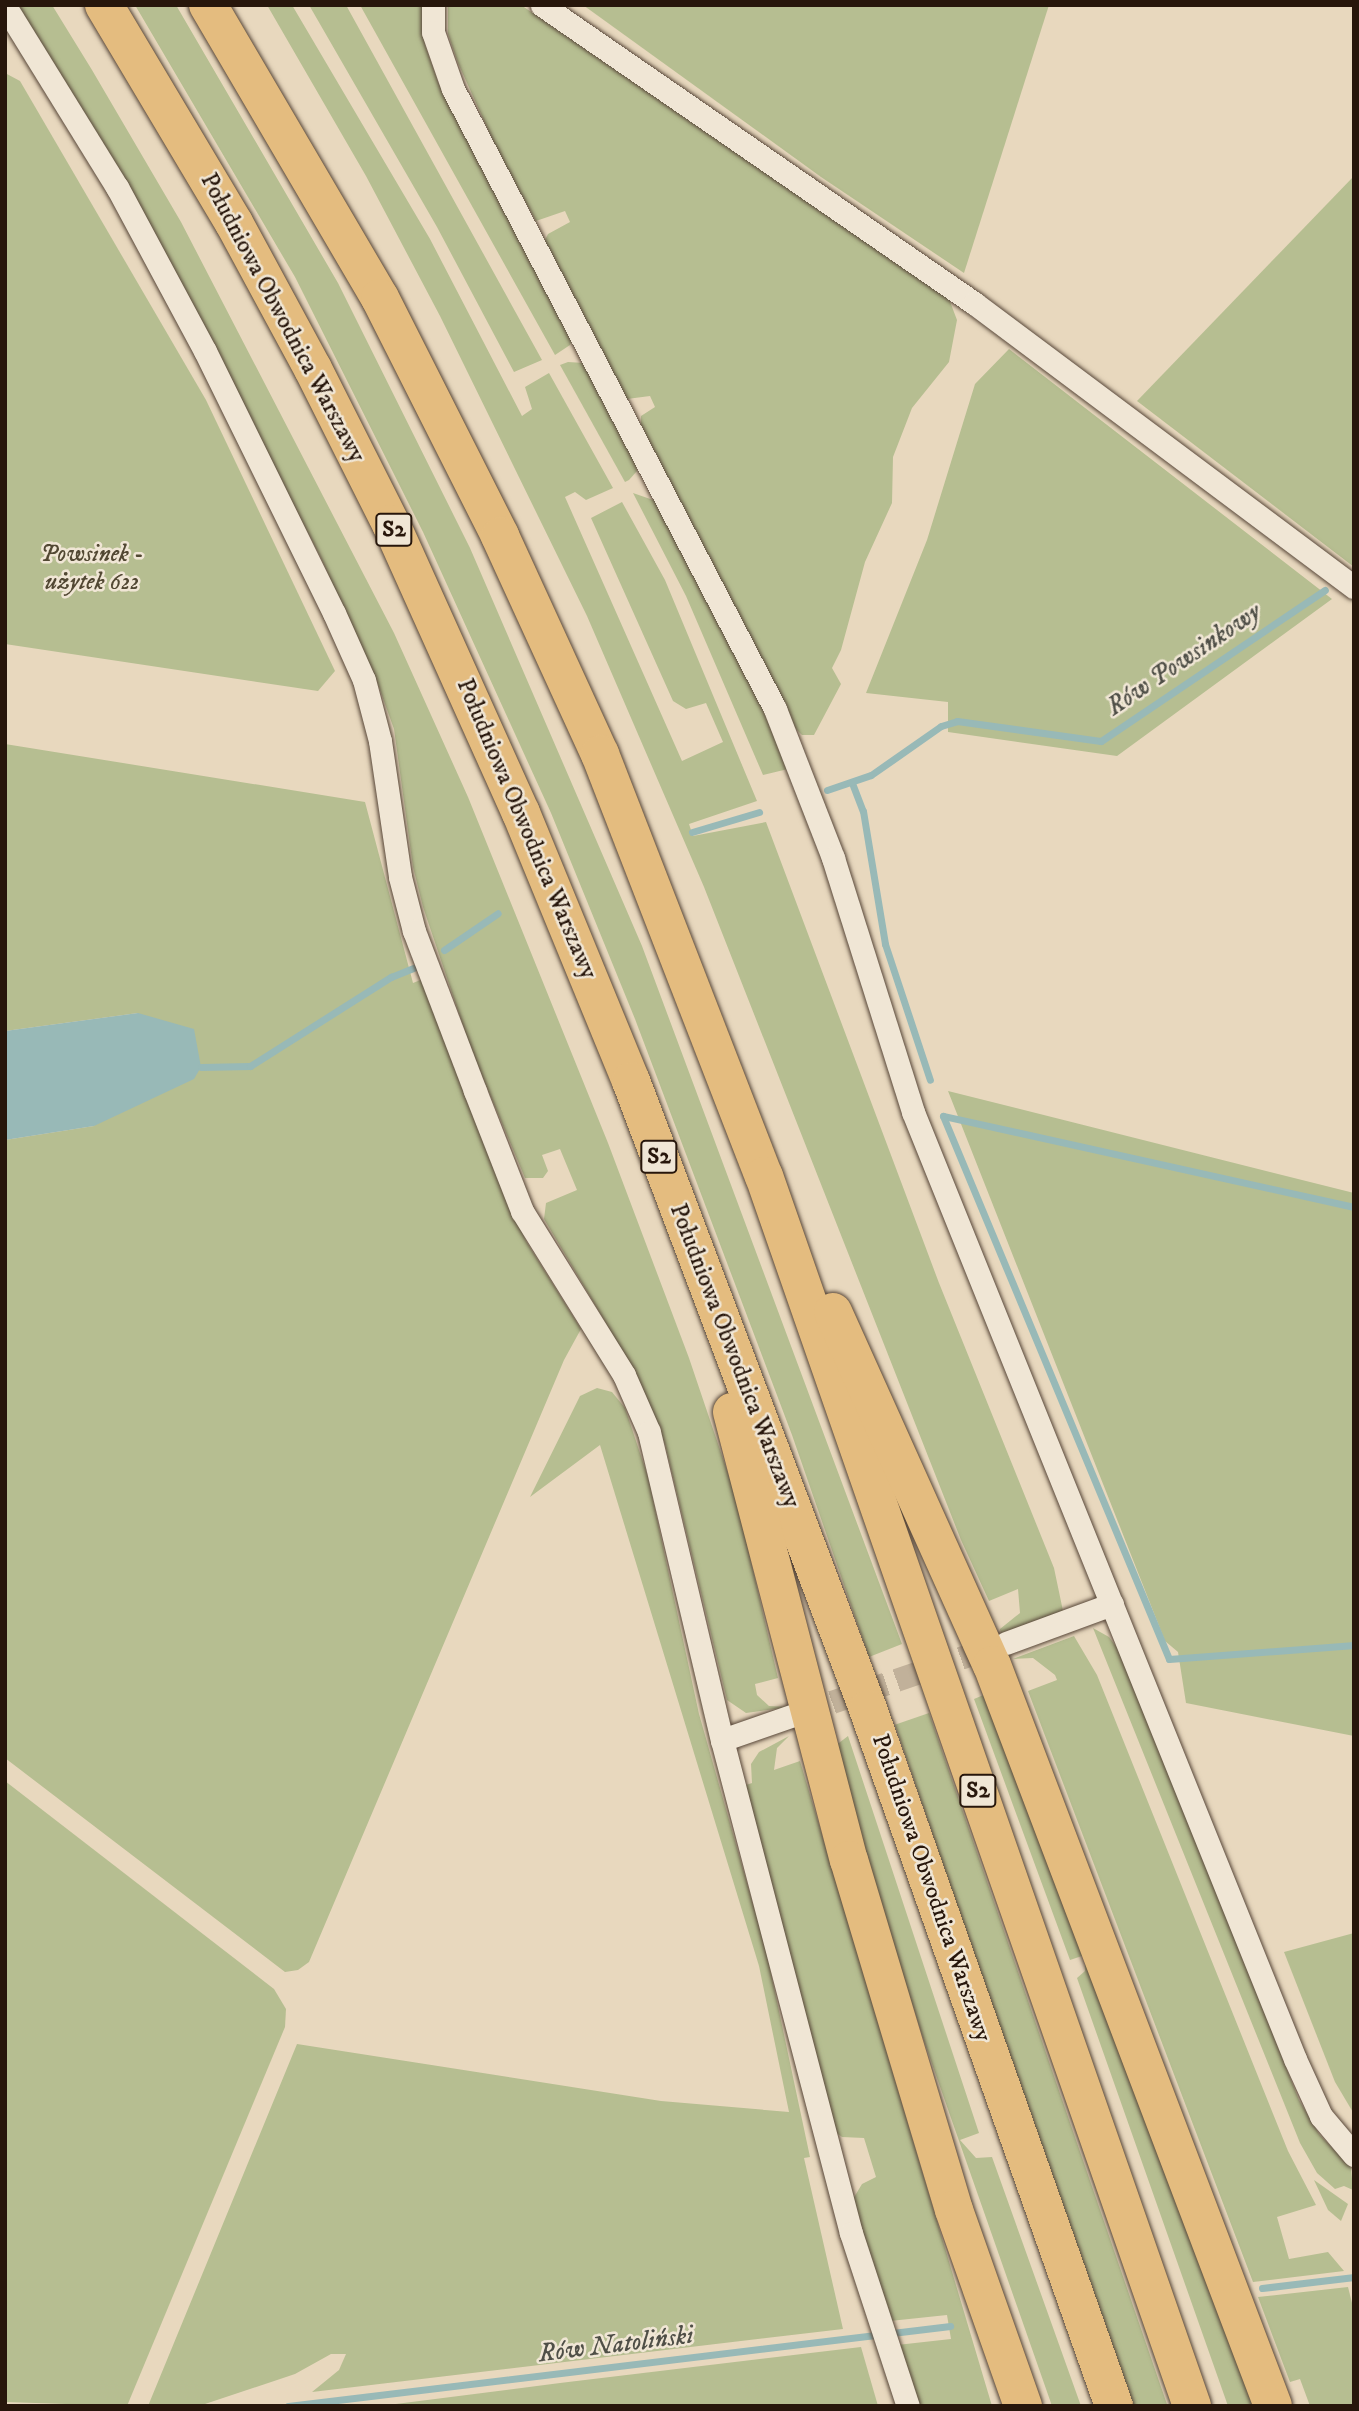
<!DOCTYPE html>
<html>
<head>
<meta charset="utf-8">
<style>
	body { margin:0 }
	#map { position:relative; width:1359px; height:2411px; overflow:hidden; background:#e8d8be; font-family:"IM FELL DW Pica",serif }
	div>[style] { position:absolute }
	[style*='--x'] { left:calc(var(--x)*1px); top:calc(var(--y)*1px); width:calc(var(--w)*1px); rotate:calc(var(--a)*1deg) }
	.green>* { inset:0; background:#b6be91; transform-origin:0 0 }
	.water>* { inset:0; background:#98b9b7 }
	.stream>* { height:7px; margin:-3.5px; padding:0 3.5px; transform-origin:3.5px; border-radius:3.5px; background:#98b9b7 }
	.minor-tunnel>* { height:23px; margin-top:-11.5px; transform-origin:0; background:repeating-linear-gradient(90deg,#c1b19a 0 23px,transparent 0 34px) }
	.roads { filter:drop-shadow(0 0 2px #574638) drop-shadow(0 0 2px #574638) }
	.minor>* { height:23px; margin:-11.5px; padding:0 11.5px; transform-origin:11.5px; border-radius:11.5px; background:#f0e6d5 }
	.motorway>* { height:38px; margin:-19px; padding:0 19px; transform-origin:19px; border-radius:19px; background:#e4bc7f }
	span { translate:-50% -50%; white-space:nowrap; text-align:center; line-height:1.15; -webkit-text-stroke:5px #f0e6d5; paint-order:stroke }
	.shield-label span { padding:2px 5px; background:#f0e6d5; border:2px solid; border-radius:5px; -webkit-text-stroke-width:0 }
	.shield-label { font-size:23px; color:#27160b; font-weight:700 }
	.street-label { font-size:24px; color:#27160b }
	.park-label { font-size:24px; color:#524833; font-style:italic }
	.water-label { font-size:26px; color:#4f4f47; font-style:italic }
	.frame { position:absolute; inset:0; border:7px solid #27160b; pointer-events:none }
</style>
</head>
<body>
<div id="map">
	<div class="green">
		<div style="clip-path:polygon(17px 5px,52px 5px,92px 70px,181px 222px,394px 633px,468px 797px,608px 1143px,689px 1358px,736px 1497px,778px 1678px,755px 1684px,757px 1695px,769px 1706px,789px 1707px,746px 1713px,727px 1700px,665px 1444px,613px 1335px,544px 1219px,546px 1203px,577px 1190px,560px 1149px,542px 1155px,548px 1171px,543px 1178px,525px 1178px,472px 1052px,423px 907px,413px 867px,394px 729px,376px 679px,320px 556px,161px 247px)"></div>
		<div style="clip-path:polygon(135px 5px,176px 5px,338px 283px,470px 548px,642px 946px,902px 1644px,869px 1657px,792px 1435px,635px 1019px,551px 813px,423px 532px,295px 277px)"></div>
		<div style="clip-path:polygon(267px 5px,292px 5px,430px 239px,522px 416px,532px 409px,525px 387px,549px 373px,613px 488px,586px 500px,575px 492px,565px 497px,682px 761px,723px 742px,706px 703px,686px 709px,673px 701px,591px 518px,622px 502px,665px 580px,757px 801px,689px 824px,693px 836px,766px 822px,939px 1283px,1054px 1568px,1063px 1611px,1001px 1633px,1000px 1629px,1020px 1613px,1018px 1589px,989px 1601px,961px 1540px,704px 887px,587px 616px,440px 316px,366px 176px)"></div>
		<div style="clip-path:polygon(309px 5px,346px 5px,542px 360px,514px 372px,437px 227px)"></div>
		<div style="clip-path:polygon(360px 5px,422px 5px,425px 45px,438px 82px,572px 338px,570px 345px,555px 355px)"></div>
		<div style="clip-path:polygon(448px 5px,521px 5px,949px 299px,957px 320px,949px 362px,912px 408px,893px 457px,892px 503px,865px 562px,841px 650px,832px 668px,841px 684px,814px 735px,802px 735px,795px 728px,641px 425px,641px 416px,655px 407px,650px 396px,627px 399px,544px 242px,548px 234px,570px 222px,565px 211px,536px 221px,500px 156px,458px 63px,448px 34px)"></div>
		<div style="clip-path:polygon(583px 5px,1049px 5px,964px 273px,821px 177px)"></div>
		<div style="clip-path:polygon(5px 73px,20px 81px,206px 400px,335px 671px,318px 691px,5px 644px)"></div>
		<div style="clip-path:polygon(1354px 176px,1354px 567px,1137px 401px)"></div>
		<div style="clip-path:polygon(1009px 349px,1332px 599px,1117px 756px,948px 732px,948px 702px,866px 693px,927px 540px,975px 384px)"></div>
		<div style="clip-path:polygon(568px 362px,584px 363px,635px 460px,637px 471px,629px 480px,625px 482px,560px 365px)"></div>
		<div style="clip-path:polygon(633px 493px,656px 501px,748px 675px,788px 769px,763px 775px,686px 596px)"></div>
		<div style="clip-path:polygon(5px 744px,365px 802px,413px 983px,423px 979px,506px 1195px,526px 1241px,581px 1329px,564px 1360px,309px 1962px,298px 1970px,285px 1972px,5px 1758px,5px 1140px,94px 1126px,138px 1013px,5px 1031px)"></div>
		<div style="clip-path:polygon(948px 1091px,1354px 1193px,1354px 1736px,1186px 1703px,1178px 1652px,1165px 1641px)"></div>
		<div style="clip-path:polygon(597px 1388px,612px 1392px,625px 1408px,648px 1477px,699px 1714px,766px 1950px,810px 2157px,804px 2158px,843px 2329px,312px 2392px,339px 2370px,346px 2354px,331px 2354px,295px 2374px,199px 2406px,148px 2406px,297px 2044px,661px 2101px,789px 2112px,759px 1966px,600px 1445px,530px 1497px,580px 1396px)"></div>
		<div style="clip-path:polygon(1093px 1628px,1109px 1637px,1121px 1653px,1299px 2100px,1319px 2134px,1351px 2168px,1353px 2190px,1344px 2186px,1335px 2189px,1317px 2173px,1300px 2143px)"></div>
		<div style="clip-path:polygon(1074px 1636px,1097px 1675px,1288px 2151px,1316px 2205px,1277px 2217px,1289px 2259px,1328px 2252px,1344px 2271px,1253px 2282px,1028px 1691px,1057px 1680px,1055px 1675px,1033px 1658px,1013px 1659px)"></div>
		<div style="clip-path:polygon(986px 1694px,1257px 2406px,1228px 2406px,1077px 1978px,1085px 1971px,1085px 1955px,1070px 1960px,974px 1699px)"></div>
		<div style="left:929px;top:1713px;width:735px;height:36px;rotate:71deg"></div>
		<div style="clip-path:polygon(789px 1736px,777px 1748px,774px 1770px,800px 1761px,992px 2406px,918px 2406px,897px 2345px,951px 2339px,947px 2315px,890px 2321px,853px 2199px,862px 2184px,876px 2177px,864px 2138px,842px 2137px,831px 2129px,746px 1785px,752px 1783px,751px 1764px,759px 1752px)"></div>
		<div style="clip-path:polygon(848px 1736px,979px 2133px,960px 2140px,976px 2158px,992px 2157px,1081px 2406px,1052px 2406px,924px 2041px,860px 1840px,835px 1746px)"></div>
		<div style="clip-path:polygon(5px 1781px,274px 1989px,286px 2009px,285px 2027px,127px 2406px,5px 2402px)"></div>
		<div style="clip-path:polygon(1354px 1933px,1354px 2114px,1335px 2082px,1284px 1952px)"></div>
		<div style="clip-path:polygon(1314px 2180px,1348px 2204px,1341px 2221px,1328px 2210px)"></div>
		<div style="clip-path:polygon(1348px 2287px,1354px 2311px,1354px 2406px,1310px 2406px,1300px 2379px,1290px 2382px,1258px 2297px)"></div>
		<div style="clip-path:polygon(861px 2347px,878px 2406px,380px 2406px,560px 2383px)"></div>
	</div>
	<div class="water">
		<div style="clip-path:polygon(138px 1013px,194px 1029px,201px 1067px,194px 1079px,94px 1126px,5px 1140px,5px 1031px)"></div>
	</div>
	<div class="stream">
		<div style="--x:852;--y:783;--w:30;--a:69"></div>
		<div style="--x:863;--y:811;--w:135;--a:80.6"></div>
		<div style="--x:885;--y:944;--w:143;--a:71.7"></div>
		<div style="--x:827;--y:790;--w:46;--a:-18.8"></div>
		<div style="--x:871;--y:775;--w:85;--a:-35"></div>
		<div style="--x:941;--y:726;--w:17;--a:-17"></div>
		<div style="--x:957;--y:721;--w:145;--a:7.9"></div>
		<div style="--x:1101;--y:741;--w:270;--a:-34"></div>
		<div style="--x:692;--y:832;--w:70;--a:-16.6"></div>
		<div style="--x:444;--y:950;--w:65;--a:-34.4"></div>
		<div style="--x:201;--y:1067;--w:49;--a:-1.2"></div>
		<div style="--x:250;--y:1066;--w:167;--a:-32.3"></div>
		<div style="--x:391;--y:977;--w:24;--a:-22"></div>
		<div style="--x:1354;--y:1207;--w:421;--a:-167.5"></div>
		<div style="--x:943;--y:1116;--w:588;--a:67.4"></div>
		<div style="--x:1169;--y:1659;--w:186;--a:-4.3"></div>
		<div style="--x:1262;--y:2288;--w:93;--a:-6.8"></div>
		<div style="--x:288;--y:2406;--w:667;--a:-6.89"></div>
	</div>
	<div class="minor-tunnel">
		<div style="--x:800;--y:1713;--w:207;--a:-18.9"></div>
	</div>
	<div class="roads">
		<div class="minor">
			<div style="--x:433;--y:5;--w:27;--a:90"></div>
			<div style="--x:433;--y:32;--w:60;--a:70.7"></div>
			<div style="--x:453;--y:89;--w:699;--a:62.55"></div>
			<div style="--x:775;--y:709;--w:160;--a:68.7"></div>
			<div style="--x:833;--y:858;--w:266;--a:72.5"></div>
			<div style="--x:913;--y:1112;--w:1021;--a:68.03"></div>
			<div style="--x:1295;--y:2059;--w:63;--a:65.5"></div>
			<div style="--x:1321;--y:2116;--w:51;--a:49.8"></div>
			<div style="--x:542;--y:5;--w:525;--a:34.6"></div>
			<div style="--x:974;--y:303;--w:474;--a:36.8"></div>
			<div style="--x:5;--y:6;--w:213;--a:58.3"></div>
			<div style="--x:117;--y:187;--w:186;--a:61.8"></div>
			<div style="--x:205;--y:351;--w:292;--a:63.8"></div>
			<div style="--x:334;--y:613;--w:73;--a:65.9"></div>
			<div style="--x:364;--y:680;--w:63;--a:75.3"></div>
			<div style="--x:380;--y:741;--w:137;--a:81.6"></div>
			<div style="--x:400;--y:877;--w:56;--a:75.5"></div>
			<div style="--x:414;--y:931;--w:171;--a:69.1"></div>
			<div style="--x:475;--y:1091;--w:129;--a:68.6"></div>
			<div style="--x:522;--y:1211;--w:193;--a:58.1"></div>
			<div style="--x:624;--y:1375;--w:62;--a:66.3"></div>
			<div style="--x:649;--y:1432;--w:317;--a:76.7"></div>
			<div style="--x:722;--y:1740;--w:510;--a:75.34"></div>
			<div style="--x:851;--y:2233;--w:182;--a:71.8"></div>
			<div style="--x:1006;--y:1643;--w:113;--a:-20.2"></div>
			<div style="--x:722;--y:1740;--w:73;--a:-19.2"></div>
		</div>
		<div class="motorway">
			<div style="--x:104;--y:5;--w:254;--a:59.2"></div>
			<div style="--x:234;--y:223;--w:166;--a:61.6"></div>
			<div style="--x:313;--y:369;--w:174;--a:63.3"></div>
			<div style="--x:391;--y:524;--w:317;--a:65.8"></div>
			<div style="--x:521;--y:813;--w:290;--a:67.7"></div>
			<div style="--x:631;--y:1081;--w:671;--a:69.32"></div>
			<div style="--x:868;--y:1709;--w:739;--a:70.56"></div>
			<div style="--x:208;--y:5;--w:340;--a:59.6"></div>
			<div style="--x:380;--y:298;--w:267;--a:63.2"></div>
			<div style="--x:500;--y:536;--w:240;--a:65.4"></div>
			<div style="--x:600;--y:754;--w:453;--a:68.8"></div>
			<div style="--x:764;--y:1176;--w:1302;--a:70.81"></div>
			<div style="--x:833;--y:1312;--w:387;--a:65.8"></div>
			<div style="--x:992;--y:1665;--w:792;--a:69.23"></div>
			<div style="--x:732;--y:1412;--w:463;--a:75.4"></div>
			<div style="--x:849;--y:1860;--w:365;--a:73.3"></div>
			<div style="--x:954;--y:2210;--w:208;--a:70.6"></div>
		</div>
	</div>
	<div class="shield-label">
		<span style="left:394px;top:530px">S2</span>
		<span style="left:659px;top:1157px">S2</span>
		<span style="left:978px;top:1791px">S2</span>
	</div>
	<div class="street-label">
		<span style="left:282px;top:318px;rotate:62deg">Południowa Obwodnica Warszawy</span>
		<span style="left:526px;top:829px;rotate:67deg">Południowa Obwodnica Warszawy</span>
		<span style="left:734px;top:1356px;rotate:69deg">Południowa Obwodnica Warszawy</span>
		<span style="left:931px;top:1888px;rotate:71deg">Południowa Obwodnica Warszawy</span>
	</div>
	<div class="park-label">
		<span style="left:92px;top:569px">Powsinek -<br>użytek 622</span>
	</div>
	<div class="water-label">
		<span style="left:1184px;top:660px;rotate:-34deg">Rów Powsinkowy</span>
		<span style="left:616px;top:2345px;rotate:-7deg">Rów Natoliński</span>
	</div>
	<div class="frame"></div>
</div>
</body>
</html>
